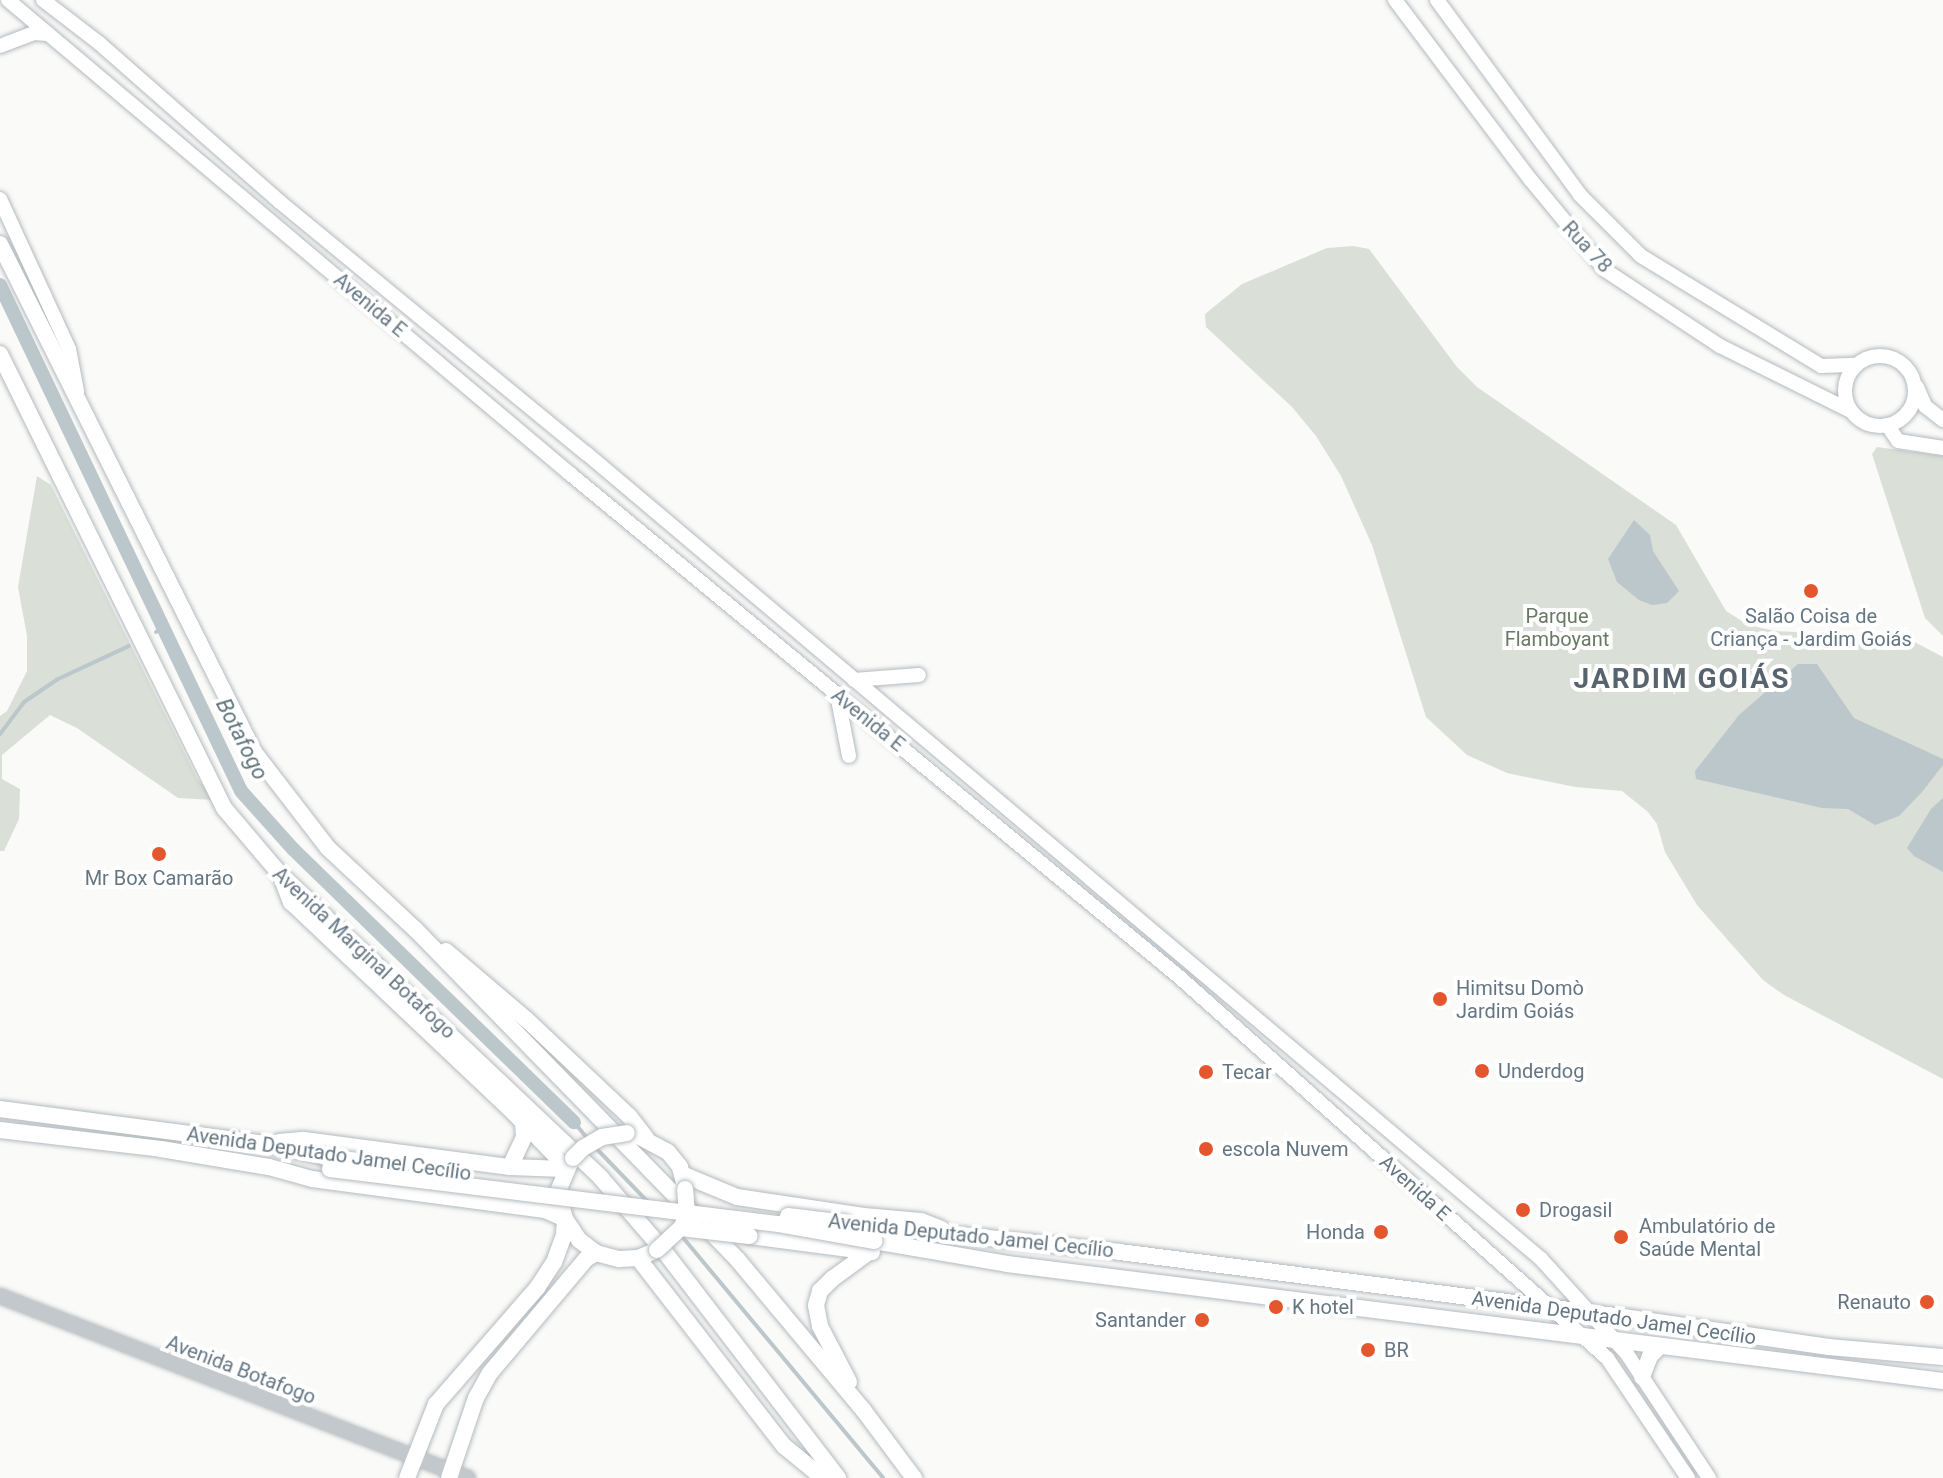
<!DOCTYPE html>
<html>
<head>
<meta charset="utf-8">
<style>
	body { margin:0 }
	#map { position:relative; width:1943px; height:1478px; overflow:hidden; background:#fafaf8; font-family:Roboto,sans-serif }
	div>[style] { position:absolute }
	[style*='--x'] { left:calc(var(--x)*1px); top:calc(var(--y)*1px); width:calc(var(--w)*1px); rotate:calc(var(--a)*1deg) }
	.green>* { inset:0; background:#dadfd7 }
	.water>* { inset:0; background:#bbc7cb }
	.stream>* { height:4px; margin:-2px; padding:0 2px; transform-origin:2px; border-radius:2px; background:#bbc7cb }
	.canal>* { height:14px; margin:-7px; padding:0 7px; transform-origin:7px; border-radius:7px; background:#bbc7cb }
	.roads { filter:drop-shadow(0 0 2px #b3babf) drop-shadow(0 0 2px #b3babf) }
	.tertiary>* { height:14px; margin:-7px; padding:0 7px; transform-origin:7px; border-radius:7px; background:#c3c8cc }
	.secondary>* { height:14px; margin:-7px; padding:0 7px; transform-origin:7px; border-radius:7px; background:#fff }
	.secondary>.ring { margin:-7px; padding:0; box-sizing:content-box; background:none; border:14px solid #fff; border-radius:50% }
	.primary>* { height:16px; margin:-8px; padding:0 8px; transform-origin:8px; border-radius:8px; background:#fff }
	.bridges { filter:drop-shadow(0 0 2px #b5babe) drop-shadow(0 0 2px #b5babe) }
	.primary-bridge>* { height:16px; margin:-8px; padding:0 8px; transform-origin:8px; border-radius:8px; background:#fff }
	.dots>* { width:22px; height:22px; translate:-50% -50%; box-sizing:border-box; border:4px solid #fff; border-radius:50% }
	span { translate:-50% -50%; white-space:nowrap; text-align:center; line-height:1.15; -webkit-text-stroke:8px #fff; paint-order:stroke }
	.street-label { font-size:20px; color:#657683 }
	.park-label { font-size:20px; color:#687a64 }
	.poi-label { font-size:20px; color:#657683 }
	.left { translate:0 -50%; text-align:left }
	.right { translate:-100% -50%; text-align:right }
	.water-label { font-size:22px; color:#60757c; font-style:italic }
	.district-label { font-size:28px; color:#57646e; font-weight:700; letter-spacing:2px }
</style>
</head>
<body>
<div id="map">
	<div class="green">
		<div style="clip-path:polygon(1353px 246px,1369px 249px,1457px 367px,1477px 387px,1676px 525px,1726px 611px,1748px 625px,1775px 631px,1905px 637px,1943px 657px,1943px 1079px,1784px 995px,1763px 980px,1697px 905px,1665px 852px,1657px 824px,1648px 812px,1622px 791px,1575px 787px,1507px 773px,1467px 755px,1426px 717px,1372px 545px,1341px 476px,1316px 436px,1292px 407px,1206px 327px,1205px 314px,1242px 284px,1327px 248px)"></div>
		<div style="clip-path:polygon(1877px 447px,1943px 456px,1943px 636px,1925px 618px,1872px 454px)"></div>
		<div style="clip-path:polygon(37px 476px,51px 485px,197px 778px,214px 800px,178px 798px,77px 728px,50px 715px,2px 755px,2px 779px,20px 789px,19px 819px,4px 851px,0 851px,0 716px,7px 711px,27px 671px,27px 636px,18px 587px)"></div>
	</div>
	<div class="water">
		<div style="clip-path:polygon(1634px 520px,1650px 535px,1653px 551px,1679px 591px,1667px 603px,1652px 605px,1639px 600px,1617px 582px,1608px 559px)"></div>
		<div style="clip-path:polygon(1798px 664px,1817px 664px,1854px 718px,1943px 759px,1943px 765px,1922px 792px,1899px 816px,1875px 825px,1848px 809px,1822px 808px,1696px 779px,1695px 771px,1739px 715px)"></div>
		<div style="clip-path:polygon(1943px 798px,1943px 872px,1914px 856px,1907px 848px,1931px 809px)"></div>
	</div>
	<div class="stream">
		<div style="--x:156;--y:632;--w:6;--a:-31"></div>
		<div style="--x:0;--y:734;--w:40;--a:-53"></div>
		<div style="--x:24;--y:702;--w:41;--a:-34.1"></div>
		<div style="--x:58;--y:679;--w:78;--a:-24.9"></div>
		<div style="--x:574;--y:1122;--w:21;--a:51"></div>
		<div style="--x:593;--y:1145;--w:79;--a:46"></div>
		<div style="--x:680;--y:1234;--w:317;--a:50.2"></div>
	</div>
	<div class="canal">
		<div style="--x:0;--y:285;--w:560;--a:64.53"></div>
		<div style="--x:241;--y:791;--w:78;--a:48.1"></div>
		<div style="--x:293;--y:849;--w:392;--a:44.2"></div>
	</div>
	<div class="roads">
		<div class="tertiary">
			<div style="--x:0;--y:1296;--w:502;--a:21.25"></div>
		</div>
		<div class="secondary">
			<div style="--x:8;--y:0;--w:734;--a:40.14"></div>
			<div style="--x:569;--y:473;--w:788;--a:39.55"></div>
			<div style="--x:1177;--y:975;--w:576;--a:41.69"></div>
			<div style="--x:1607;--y:1358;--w:145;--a:56"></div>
			<div style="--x:43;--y:0;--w:71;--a:37.5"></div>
			<div style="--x:99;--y:43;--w:241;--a:41.3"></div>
			<div style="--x:280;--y:202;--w:396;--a:39.4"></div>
			<div style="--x:586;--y:453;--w:1250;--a:40.16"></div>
			<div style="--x:1541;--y:1259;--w:128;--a:47.8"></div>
			<div style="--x:1627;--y:1354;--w:149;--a:56.5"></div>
			<div style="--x:1395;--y:0;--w:224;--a:53"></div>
			<div style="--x:1530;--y:179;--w:118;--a:50.5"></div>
			<div style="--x:1605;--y:270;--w:138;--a:33.5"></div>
			<div style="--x:1720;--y:346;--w:146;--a:26.4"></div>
			<div style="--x:1437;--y:0;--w:242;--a:53.7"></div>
			<div style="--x:1580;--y:195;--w:86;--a:45"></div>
			<div style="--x:1641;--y:256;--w:211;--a:31.4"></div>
			<div style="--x:1821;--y:366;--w:35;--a:-2"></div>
			<div style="--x:0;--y:46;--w:36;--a:-21"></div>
			<div style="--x:34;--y:33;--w:14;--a:4"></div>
			<div style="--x:0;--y:199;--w:165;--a:65.3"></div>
			<div style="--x:69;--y:349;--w:43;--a:79.2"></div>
			<div class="ring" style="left:1845px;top:356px;width:56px;height:56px"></div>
			<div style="--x:1917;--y:387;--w:21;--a:67"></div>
			<div style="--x:1925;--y:406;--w:23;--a:38"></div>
			<div style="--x:1887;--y:425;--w:19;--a:55"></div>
			<div style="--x:1898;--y:441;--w:46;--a:8.8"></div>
			<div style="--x:854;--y:680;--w:65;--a:-4.4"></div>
			<div style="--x:837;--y:694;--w:63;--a:79"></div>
		</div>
		<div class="primary">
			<div style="--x:0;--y:244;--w:568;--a:63.43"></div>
			<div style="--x:254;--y:752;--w:121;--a:52.4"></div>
			<div style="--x:328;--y:848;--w:119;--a:43"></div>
			<div style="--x:415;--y:929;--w:461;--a:45.7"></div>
			<div style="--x:737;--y:1259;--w:198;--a:50.1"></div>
			<div style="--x:864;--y:1411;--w:84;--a:53.3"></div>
			<div style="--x:0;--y:354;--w:506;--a:63.74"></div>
			<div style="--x:224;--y:808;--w:87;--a:49.7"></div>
			<div style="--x:280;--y:874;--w:442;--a:43.4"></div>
			<div style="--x:601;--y:1178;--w:96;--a:49.2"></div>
			<div style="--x:664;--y:1251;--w:286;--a:52.5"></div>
			<div style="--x:282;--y:879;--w:25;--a:69"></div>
			<div style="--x:291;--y:902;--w:307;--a:43.4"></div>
			<div style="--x:514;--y:1113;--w:57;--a:45.7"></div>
			<div style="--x:554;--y:1154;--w:18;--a:56"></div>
			<div style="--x:446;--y:951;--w:105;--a:40.4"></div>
			<div style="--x:526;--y:1019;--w:141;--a:43.3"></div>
			<div style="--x:629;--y:1116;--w:28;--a:52"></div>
			<div style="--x:0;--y:1109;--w:262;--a:7.5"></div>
			<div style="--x:260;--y:1143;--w:66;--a:12.2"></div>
			<div style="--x:0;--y:1130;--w:162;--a:6.7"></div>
			<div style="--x:161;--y:1149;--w:109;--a:9.5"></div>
			<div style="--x:269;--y:1167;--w:45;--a:15.6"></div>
			<div style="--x:312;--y:1179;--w:235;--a:7.6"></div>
			<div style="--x:545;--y:1210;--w:22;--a:24"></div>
			<div style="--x:565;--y:1219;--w:16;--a:94"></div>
			<div style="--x:564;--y:1235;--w:29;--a:110"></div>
			<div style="--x:554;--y:1262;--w:31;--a:123"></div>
			<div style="--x:537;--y:1288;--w:154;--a:131"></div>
			<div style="--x:436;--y:1404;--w:79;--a:111.4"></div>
			<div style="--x:636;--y:1135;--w:36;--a:28"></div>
			<div style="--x:668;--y:1152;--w:19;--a:51"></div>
			<div style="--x:680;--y:1167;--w:16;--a:76"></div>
			<div style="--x:279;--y:1142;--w:25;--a:-5"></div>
			<div style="--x:304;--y:1140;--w:208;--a:7.5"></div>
			<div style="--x:510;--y:1167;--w:54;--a:2.1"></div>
			<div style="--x:570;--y:1163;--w:30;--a:113"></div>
			<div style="--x:558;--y:1191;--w:29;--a:76"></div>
			<div style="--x:565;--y:1219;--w:25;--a:56"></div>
			<div style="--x:579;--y:1240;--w:21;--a:37"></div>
			<div style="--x:596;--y:1253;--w:24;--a:15"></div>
			<div style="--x:619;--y:1259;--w:19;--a:-3"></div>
			<div style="--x:638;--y:1258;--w:21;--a:-23"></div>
			<div style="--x:510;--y:1167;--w:33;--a:-65"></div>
			<div style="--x:524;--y:1137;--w:14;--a:-94"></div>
			<div style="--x:684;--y:1175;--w:57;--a:22.5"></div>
			<div style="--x:737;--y:1197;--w:128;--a:8.5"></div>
			<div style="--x:864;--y:1216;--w:57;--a:5"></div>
			<div style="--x:921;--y:1221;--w:22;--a:21"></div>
			<div style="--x:846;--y:1223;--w:276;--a:6"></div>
			<div style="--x:1120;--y:1252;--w:507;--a:7.36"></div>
			<div style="--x:1623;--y:1317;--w:208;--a:8.3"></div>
			<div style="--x:1829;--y:1347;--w:114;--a:5"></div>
			<div style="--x:750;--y:1236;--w:123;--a:7.5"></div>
			<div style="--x:874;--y:1241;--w:135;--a:9.8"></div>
			<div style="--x:1007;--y:1264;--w:943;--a:7.13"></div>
			<div style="--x:638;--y:1258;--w:238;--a:52.2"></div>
			<div style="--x:784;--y:1446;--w:50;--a:39.4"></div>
			<div style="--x:1642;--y:1377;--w:22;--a:-69"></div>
			<div style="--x:1650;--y:1356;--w:13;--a:-45"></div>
			<div style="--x:849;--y:1382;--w:63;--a:-117.4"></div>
			<div style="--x:820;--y:1326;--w:21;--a:-101"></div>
			<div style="--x:816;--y:1305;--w:15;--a:-74"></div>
			<div style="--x:820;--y:1291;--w:17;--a:-45"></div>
			<div style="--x:832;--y:1279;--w:46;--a:-36.1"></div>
			<div style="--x:449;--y:1478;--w:84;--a:-71.4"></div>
			<div style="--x:476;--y:1398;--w:29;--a:-61"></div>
			<div style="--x:490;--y:1373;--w:149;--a:-49.9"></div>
			<div style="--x:586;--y:1259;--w:12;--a:-31"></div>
		</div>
	</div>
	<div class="bridges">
		<div class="primary-bridge">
			<div style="--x:325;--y:1157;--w:31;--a:7"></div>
			<div style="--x:573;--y:1158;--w:14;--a:-45"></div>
			<div style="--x:583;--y:1148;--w:22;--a:-30"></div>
			<div style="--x:602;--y:1137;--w:25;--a:-9"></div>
			<div style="--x:330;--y:1169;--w:452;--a:7"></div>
			<div style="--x:779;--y:1224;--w:97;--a:10.1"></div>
			<div style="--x:788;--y:1216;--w:58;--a:6.9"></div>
			<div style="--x:681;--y:1228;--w:69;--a:6.6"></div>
			<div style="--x:657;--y:1250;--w:33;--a:-43"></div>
			<div style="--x:681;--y:1228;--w:13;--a:-63"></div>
			<div style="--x:687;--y:1216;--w:27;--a:-94"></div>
		</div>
	</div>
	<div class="dots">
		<div style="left:1811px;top:591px;background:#e4572e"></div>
		<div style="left:159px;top:854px;background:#e4572e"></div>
		<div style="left:1440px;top:999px;background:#e4572e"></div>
		<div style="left:1482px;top:1071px;background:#e4572e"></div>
		<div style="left:1206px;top:1072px;background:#e4572e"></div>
		<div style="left:1206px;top:1149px;background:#e4572e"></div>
		<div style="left:1523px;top:1210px;background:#e4572e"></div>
		<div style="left:1381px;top:1232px;background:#e4572e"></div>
		<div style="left:1621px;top:1237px;background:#e4572e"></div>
		<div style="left:1927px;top:1302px;background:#e4572e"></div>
		<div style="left:1276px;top:1307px;background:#e4572e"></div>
		<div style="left:1202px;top:1320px;background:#e4572e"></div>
		<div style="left:1368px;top:1350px;background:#e4572e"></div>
	</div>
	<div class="street-label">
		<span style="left:1587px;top:247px;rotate:47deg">Rua 78</span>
		<span style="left:370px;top:305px;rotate:40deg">Avenida E</span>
		<span style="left:868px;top:720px;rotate:39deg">Avenida E</span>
		<span style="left:364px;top:953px;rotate:43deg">Avenida Marginal Botafogo</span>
		<span style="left:329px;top:1154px;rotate:8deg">Avenida Deputado Jamel Cecílio</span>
		<span style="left:1415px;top:1188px;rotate:42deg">Avenida E</span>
		<span style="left:971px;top:1236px;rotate:6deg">Avenida Deputado Jamel Cecílio</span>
		<span style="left:1614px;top:1318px;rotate:8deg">Avenida Deputado Jamel Cecílio</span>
		<span style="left:241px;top:1370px;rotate:21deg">Avenida Botafogo</span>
	</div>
	<div class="park-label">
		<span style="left:1557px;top:628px">Parque<br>Flamboyant</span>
	</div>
	<div class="poi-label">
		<span style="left:1811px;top:628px">Salão Coisa de<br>Criança - Jardim Goiás</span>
		<span style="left:159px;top:878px">Mr Box Camarão</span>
		<span class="left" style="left:1456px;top:1000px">Himitsu Domò<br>Jardim Goiás</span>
		<span class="left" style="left:1498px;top:1071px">Underdog</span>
		<span class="left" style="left:1222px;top:1072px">Tecar</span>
		<span class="left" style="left:1222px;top:1149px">escola Nuvem</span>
		<span class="left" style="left:1539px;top:1210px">Drogasil</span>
		<span class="left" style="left:1639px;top:1238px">Ambulatório de<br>Saúde Mental</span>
		<span class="right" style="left:1365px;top:1232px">Honda</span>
		<span class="right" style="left:1911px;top:1302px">Renauto</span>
		<span class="left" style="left:1292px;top:1307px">K hotel</span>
		<span class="right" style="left:1186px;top:1320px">Santander</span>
		<span class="left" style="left:1384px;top:1350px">BR</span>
	</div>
	<div class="water-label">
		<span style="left:242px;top:739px;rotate:63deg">Botafogo</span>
	</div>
	<div class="district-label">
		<span style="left:1682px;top:679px">JARDIM GOIÁS</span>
	</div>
</div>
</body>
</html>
